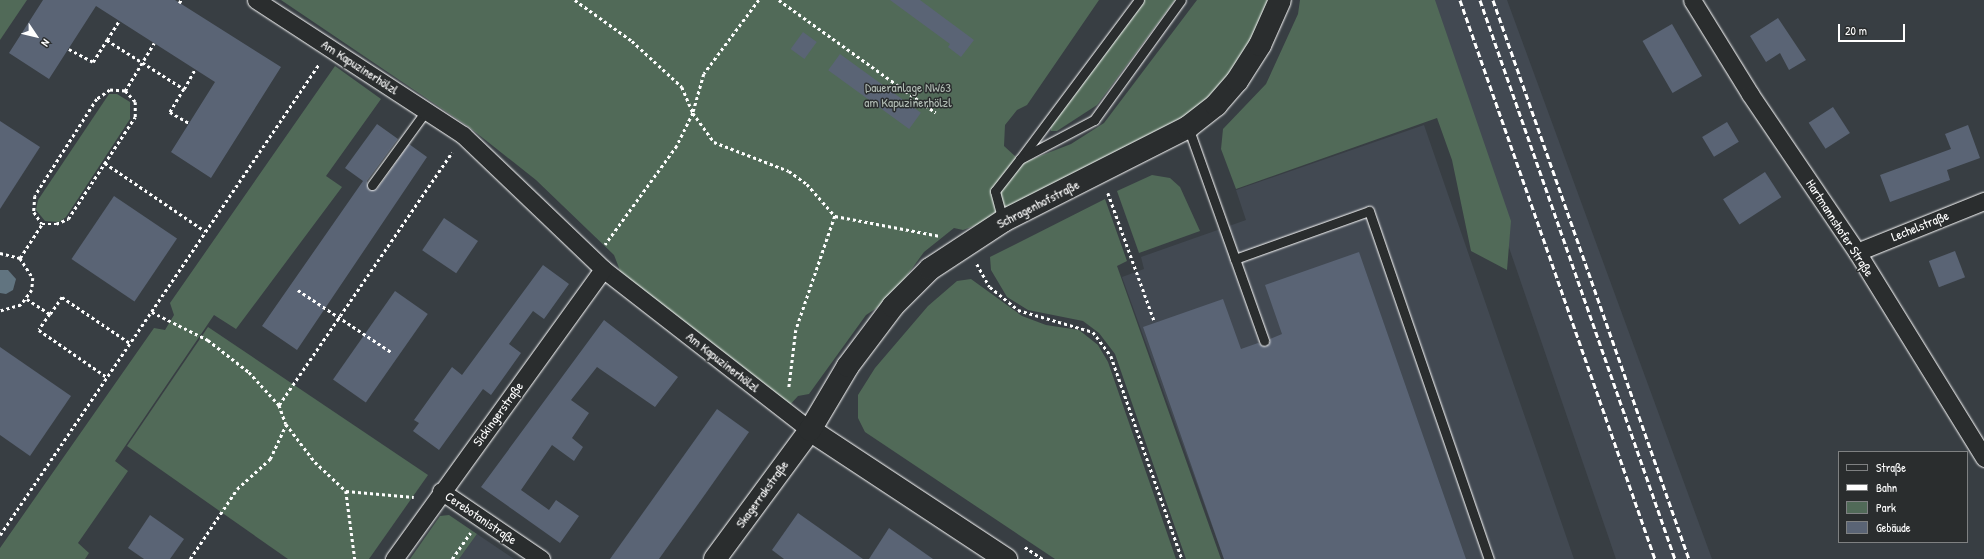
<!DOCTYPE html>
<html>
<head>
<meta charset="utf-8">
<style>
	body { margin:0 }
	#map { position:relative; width:1984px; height:559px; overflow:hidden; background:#383e43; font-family:"Patrick Hand",sans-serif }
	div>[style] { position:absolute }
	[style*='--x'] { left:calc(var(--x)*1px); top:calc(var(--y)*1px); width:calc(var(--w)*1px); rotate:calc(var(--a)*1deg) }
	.built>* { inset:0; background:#424952 }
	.green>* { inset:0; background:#516a58 }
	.water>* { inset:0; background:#617480 }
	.building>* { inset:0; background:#5a6475; transform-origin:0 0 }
	.path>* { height:2.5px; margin-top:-1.25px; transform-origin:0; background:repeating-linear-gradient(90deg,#fff 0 3px,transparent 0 6px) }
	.roads { filter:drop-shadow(0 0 1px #fff) drop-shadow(0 0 1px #fff) }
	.service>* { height:9px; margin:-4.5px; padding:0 4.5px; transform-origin:4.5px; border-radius:4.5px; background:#2a2d2e }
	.minor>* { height:17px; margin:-8.5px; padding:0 8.5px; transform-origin:8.5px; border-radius:8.5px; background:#2a2d2e }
	.tertiary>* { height:22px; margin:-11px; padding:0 11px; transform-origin:11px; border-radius:11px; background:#2a2d2e }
	.rail>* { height:3px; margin-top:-1.5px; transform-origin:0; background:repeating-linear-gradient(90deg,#fff 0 6px,transparent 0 9px) }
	span { translate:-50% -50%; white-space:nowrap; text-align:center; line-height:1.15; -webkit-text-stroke:3px #2a2d2e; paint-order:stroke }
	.street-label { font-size:13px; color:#fff }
	.park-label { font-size:13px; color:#b1bcb4 }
	.legend { position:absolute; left:1838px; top:451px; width:130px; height:92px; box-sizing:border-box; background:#2a2d2e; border:1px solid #7f8182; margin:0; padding:5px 7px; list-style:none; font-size:12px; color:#fff }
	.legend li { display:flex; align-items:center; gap:8px; height:20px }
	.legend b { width:20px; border:1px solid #7f8182 }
	.north { position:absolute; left:16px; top:16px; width:40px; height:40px; -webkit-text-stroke:3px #2a2d2e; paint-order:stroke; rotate:125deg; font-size:11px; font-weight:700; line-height:16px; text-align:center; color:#fff }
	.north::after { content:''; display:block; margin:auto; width:14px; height:18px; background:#fff; clip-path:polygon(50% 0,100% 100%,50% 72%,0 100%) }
	.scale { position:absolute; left:1838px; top:24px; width:67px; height:18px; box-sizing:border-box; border:2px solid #fff; border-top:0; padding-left:5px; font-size:12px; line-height:14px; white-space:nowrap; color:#fff; -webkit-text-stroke:3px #2a2d2e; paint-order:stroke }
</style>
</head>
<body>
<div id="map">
	<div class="built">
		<div style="clip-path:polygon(1424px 0,1507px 0,1712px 559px,1616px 559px)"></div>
		<div style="clip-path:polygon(1424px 125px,1574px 559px,1224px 559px,1122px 277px,1144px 269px,1141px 257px,1246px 220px,1236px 190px)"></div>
		<div style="clip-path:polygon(477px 534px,514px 559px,459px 559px)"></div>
	</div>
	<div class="green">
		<div style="clip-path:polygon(0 0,27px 0,0 40px)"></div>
		<div style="clip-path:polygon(281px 0,1099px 0,1027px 105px,1017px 110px,1005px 125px,1004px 146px,1016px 157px,1027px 161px,1071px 144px,1104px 123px,1197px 0,1268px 0,1258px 29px,1223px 84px,1192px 112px,985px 222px,963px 230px,954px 228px,924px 252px,889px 300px,866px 315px,809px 394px,798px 396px,787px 408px,621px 273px,614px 255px,536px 180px,469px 127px)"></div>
		<div style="clip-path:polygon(1142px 0,1175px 0,1097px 105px,1057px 131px,1051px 131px,1050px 123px)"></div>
		<div style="clip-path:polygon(1300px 0,1435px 0,1511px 221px,1507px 270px,1471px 251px,1452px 160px,1437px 118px,1236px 189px,1221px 149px,1223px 129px,1266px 84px,1298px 14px)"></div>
		<div style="clip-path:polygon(335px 66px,381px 99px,326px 176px,342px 187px,236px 329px,214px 315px,115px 461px,128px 471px,78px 543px,89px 553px,85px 559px,0 559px,0 548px,154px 328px,165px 330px,174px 315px,170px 303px)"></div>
		<div style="clip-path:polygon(109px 94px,117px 94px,130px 102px,130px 119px,66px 217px,59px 222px,45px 221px,36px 210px,38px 200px)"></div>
		<div style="clip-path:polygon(1152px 175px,1170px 178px,1180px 187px,1200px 231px,1139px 253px,1117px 191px)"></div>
		<div style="clip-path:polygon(1105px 199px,1127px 261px,1117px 266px,1221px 559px,1186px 559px,1115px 354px,1099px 333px,1083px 321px,1028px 310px,1007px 297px,991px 270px,990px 257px)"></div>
		<div style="clip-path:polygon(971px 279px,1022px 316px,1046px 325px,1079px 330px,1098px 345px,1108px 362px,1176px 559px,1055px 559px,865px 432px,858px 418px,858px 395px,875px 368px,928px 306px,957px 281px)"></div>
		<div style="clip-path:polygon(208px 327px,428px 475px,369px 559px,288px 559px,127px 446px)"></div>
		<div style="clip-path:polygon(449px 515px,477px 534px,459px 559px,410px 559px,440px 516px)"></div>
	</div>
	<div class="water">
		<div style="clip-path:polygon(0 270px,8px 270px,16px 279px,13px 290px,6px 294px,0 293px)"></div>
	</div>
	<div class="building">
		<div style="clip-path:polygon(43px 0,175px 0,281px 67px,211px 178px,171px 152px,215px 82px,96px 6px,49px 79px,9px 53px)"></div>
		<div style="clip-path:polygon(890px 0,920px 0,974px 40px,961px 57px,948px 47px,950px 44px)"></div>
		<div style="clip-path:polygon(1778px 18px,1806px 60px,1789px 70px,1780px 53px,1766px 62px,1750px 36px)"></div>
		<div style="left:1672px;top:24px;width:60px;height:34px;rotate:60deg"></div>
		<div style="left:803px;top:32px;width:17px;height:21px;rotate:36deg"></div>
		<div style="left:840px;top:54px;width:100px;height:20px;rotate:36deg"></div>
		<div style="left:1833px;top:107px;width:31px;height:29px;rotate:57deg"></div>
		<div style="clip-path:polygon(0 121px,40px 147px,0 209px)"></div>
		<div style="left:1727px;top:122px;width:23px;height:29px;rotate:59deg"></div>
		<div style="clip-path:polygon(377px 124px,398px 139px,367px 181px,369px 190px,377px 189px,409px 144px,427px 157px,297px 350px,262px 326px,363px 181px,345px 168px)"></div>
		<div style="clip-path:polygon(1968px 125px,1980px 158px,1947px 170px,1950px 180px,1890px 202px,1880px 175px,1951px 149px,1945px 134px)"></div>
		<div style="left:1765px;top:172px;width:30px;height:50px;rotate:57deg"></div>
		<div style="left:114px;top:196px;width:76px;height:76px;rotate:34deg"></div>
		<div style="left:444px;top:218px;width:41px;height:39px;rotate:34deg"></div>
		<div style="left:1955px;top:251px;width:28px;height:28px;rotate:69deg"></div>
		<div style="clip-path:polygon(1359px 252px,1466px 559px,1224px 559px,1143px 327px,1223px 299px,1241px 349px,1258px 343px,1266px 347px,1270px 339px,1282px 334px,1265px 285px)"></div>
		<div style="clip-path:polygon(543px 265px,569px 284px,544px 319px,533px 311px,509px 344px,521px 353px,491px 395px,483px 389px,439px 450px,413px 431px,419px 423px,414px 420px,452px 367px,462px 375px)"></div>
		<div style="left:395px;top:291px;width:40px;height:108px;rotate:35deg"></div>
		<div style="clip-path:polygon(604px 320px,678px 377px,655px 407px,597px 367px,571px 400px,589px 413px,572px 438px,583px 447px,574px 461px,552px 445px,521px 490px,549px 510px,556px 500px,579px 516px,560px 543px,481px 487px)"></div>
		<div style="clip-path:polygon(0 347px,71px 396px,30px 456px,0 435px)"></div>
		<div style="clip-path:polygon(717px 409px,749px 432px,706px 493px,659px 559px,610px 559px)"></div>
		<div style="clip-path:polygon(798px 513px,863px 559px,784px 559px,772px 550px)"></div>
		<div style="clip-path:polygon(150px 515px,184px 539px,170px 559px,144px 559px,128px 548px)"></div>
		<div style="clip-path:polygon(889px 528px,933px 559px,869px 559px)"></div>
	</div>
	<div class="path">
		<div style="--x:575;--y:0;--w:70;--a:35.7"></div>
		<div style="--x:632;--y:41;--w:68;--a:42.6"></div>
		<div style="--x:682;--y:87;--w:28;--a:67"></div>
		<div style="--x:693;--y:113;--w:37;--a:116"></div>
		<div style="--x:677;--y:146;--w:122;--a:126"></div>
		<div style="--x:759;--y:0;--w:92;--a:126.6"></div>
		<div style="--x:704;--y:74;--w:41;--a:105.8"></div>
		<div style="--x:693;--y:113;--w:36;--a:54"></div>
		<div style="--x:714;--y:142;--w:80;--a:21.1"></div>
		<div style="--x:789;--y:171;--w:22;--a:36"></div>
		<div style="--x:807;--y:184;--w:43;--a:48.8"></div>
		<div style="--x:835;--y:216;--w:120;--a:108.9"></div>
		<div style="--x:796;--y:330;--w:58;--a:96.9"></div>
		<div style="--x:779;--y:0;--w:193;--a:35.7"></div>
		<div style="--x:179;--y:3;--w:4;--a:-56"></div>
		<div style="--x:107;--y:40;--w:22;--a:-58"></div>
		<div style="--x:69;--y:49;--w:27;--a:28"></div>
		<div style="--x:93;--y:62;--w:26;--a:-58"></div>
		<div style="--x:107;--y:40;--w:91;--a:32.5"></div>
		<div style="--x:184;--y:89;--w:27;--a:121"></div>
		<div style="--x:170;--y:112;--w:22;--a:30"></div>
		<div style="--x:184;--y:89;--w:23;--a:-61"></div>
		<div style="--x:125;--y:91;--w:56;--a:-58.9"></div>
		<div style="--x:105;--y:163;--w:121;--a:34.2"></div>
		<div style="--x:1108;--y:193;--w:135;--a:70.1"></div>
		<div style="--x:835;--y:216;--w:107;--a:10.8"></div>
		<div style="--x:0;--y:253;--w:21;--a:14"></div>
		<div style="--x:20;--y:258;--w:24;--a:57"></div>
		<div style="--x:33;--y:278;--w:12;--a:95"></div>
		<div style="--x:32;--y:290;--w:19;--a:126"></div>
		<div style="--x:21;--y:305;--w:22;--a:164"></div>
		<div style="--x:20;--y:258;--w:40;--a:-57.1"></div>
		<div style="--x:42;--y:224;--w:14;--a:0"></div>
		<div style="--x:56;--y:224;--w:13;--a:-23"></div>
		<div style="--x:68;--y:219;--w:122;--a:-56.7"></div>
		<div style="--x:135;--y:117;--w:15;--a:-90"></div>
		<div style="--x:135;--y:102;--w:15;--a:-132"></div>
		<div style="--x:125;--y:91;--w:15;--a:-176"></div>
		<div style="--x:110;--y:90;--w:16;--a:145"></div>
		<div style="--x:97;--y:99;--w:115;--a:122.6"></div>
		<div style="--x:35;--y:196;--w:16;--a:94"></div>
		<div style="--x:34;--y:212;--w:14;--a:56"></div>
		<div style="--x:977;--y:264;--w:26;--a:61"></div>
		<div style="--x:990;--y:287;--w:36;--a:39"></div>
		<div style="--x:1018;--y:310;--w:78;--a:16.3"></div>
		<div style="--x:1093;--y:332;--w:30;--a:53"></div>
		<div style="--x:1111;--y:356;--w:215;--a:70.7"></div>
		<div style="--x:298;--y:290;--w:112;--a:33.7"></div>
		<div style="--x:27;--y:299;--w:27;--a:33"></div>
		<div style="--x:50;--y:314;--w:21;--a:-55"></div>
		<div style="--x:62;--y:297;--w:82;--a:34.1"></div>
		<div style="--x:152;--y:312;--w:63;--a:26.6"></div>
		<div style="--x:208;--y:340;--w:52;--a:38"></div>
		<div style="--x:249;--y:372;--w:45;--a:47.7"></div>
		<div style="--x:279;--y:405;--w:20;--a:70"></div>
		<div style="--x:286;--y:424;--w:48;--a:52.7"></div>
		<div style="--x:315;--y:462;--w:42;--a:43.1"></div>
		<div style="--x:346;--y:491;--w:68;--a:5"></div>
		<div style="--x:50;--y:314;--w:19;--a:125"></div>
		<div style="--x:39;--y:330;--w:83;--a:34.7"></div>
		<div style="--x:279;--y:405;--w:306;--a:-55.6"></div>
		<div style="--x:346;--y:491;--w:69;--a:82.5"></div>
		<div style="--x:0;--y:535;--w:569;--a:-55.89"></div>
		<div style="--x:1025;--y:547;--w:22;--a:34"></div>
		<div style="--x:190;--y:559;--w:84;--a:-56.1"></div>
		<div style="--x:237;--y:489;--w:45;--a:-42.3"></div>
		<div style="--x:270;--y:459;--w:38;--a:-65"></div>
		<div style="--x:452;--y:559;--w:32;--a:-55"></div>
	</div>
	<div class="roads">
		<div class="service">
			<div style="--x:1139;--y:0;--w:199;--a:126.8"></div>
			<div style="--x:1020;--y:159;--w:84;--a:-27.8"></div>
			<div style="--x:1094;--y:120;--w:148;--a:-54.1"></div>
			<div style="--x:1188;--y:127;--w:227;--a:70.4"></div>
			<div style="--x:372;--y:185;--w:92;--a:-53.9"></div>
			<div style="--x:1003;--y:221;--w:31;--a:-105"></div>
			<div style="--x:995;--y:191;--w:41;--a:-52"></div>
			<div style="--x:1235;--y:259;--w:142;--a:-19.7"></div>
			<div style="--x:1369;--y:211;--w:368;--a:71"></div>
		</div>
		<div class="minor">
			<div style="--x:256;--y:0;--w:247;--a:33.1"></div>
			<div style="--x:463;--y:135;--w:194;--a:43.7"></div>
			<div style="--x:603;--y:269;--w:262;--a:37.9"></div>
			<div style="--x:1692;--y:0;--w:110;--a:58.3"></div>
			<div style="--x:1750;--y:94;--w:191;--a:55.9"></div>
			<div style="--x:1857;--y:252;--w:242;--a:58.3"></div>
			<div style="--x:1857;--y:252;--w:137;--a:-21.9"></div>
			<div style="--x:441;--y:491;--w:121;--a:34.2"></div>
			<div style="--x:394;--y:559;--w:357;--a:-54.2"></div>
		</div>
		<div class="tertiary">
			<div style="--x:810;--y:430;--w:235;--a:33.4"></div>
			<div style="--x:715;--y:559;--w:160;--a:-53.6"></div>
			<div style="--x:810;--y:430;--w:74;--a:-59.3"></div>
			<div style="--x:848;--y:366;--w:75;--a:-53.1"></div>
			<div style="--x:893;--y:306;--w:52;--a:-45"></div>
			<div style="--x:930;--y:269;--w:87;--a:-33.3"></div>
			<div style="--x:1003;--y:221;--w:208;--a:-26.9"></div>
			<div style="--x:1188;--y:127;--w:36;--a:-38"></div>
			<div style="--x:1216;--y:105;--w:32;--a:-49"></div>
			<div style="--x:1237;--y:81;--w:43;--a:-57.4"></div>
			<div style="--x:1260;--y:45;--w:49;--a:-66"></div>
		</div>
	</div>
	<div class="rail">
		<div style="--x:1460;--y:0;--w:592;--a:70.77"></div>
		<div style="--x:1480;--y:0;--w:592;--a:70.77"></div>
		<div style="--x:1493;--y:0;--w:592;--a:70.68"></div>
	</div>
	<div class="street-label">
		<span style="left:360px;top:67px;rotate:33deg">Am Kapuzinerhölzl</span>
		<span style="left:1038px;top:204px;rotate:-27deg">Schragenhofstraße</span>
		<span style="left:1920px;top:226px;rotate:-22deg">Lechelstraße</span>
		<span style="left:1840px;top:228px;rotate:57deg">Hartmannshofer Straße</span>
		<span style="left:723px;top:362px;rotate:38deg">Am Kapuzinerhölzl</span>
		<span style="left:498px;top:414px;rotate:-54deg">Sickingerstraße</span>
		<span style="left:762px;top:494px;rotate:-54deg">Skagerrakstraße</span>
		<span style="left:481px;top:518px;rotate:34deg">Cerebotanistraße</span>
	</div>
	<div class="park-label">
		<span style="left:908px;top:95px">Daueranlage NW63<br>am Kapuzinerhölzl</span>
	</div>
	<ul class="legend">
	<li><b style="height:5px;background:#2a2d2e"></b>Straße</li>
	<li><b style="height:5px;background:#fff"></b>Bahn</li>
	<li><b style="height:11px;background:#516a58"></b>Park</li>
	<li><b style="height:11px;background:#5a6475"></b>Gebäude</li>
	</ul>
	<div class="north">N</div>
	<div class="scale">20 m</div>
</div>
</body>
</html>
